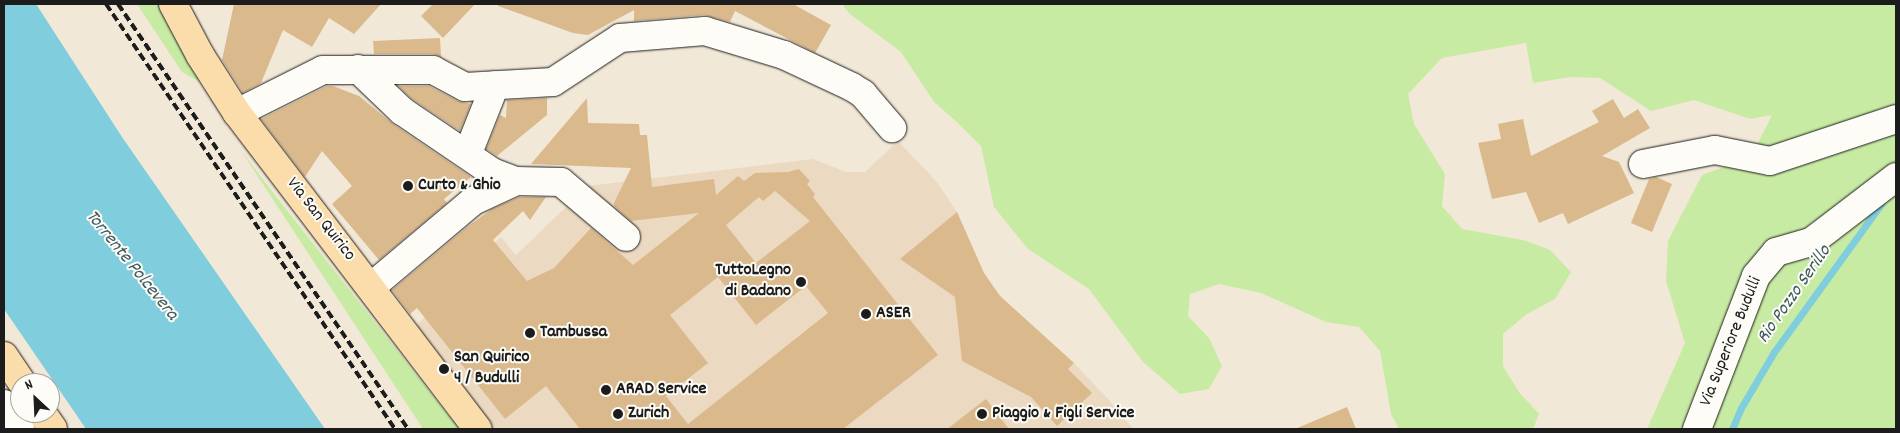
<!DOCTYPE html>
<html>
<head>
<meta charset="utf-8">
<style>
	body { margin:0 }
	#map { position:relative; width:1900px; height:433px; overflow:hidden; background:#f2e8d7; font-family:Dekko,sans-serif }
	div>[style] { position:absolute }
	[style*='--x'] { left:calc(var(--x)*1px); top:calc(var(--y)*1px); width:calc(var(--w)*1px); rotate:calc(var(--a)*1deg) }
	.built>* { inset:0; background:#ebdac1 }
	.green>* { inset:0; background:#c8eba4 }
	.water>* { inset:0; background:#7fcddd }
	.stream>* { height:7px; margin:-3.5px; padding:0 3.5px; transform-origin:3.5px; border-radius:3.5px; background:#7fcddd }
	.building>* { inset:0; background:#dab98d }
	.roads { filter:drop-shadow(0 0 1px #1c1c1c) drop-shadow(0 0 1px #1c1c1c) }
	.minor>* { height:28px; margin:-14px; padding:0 14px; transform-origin:14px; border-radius:14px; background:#fdfcf7 }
	.major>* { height:28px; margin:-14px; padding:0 14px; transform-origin:14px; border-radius:14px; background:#fbddab }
	.rail>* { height:4px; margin-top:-2px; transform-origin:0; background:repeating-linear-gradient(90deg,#1c1c1c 0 8px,transparent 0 12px) }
	.dots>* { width:14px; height:14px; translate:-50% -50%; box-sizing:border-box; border:2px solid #fdfcf7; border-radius:50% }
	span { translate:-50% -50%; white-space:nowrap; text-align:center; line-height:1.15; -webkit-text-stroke:4px #fdfcf7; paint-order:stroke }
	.poi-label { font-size:18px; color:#1c1c1c; font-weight:700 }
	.left { translate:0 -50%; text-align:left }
	.right { translate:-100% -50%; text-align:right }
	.street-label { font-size:18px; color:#1c1c1c }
	.water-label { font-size:19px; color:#3f5a60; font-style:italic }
	.frame { position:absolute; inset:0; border:5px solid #1c1c1c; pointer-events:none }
	.north { position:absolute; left:10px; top:373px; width:50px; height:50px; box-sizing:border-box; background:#fdfcf7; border:1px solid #a3a29f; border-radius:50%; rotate:335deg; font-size:14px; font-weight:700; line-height:20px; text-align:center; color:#1c1c1c }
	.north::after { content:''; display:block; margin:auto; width:18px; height:22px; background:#1c1c1c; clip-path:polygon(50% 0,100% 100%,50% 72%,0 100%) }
</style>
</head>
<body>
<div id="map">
	<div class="built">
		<div style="clip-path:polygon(898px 141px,937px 182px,957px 212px,984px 273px,1000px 296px,1074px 363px,1107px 398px,1133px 429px,495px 429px,414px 327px,451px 295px,443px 286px,501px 237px,516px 255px,588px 186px,813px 159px,846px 172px,865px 172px)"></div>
	</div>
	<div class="green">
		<div style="clip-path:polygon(137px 4px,158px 4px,200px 82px,182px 72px)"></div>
		<div style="clip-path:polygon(842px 4px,1896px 4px,1896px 429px,1647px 429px,1685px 343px,1666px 281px,1668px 241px,1702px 175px,1751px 157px,1772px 115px,1750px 119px,1694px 100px,1651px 111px,1600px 78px,1571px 77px,1533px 83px,1526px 43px,1442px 58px,1408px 94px,1414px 124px,1445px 174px,1442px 206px,1462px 229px,1523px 240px,1550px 250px,1571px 272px,1555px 299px,1527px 314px,1503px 334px,1503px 366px,1519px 392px,1539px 414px,1533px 429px,1399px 429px,1391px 414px,1380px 351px,1359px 327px,1326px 322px,1261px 293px,1219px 284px,1190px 294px,1188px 316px,1209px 338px,1222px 366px,1209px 389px,1180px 394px,1143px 362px,1089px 289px,1028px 249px,994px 207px,981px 146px,958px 123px,934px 102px,901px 52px,850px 14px)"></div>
		<div style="clip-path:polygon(240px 149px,278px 199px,459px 429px,423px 429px)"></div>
	</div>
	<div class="water">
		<div style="clip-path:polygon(4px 4px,36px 4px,122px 137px,325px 429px,86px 429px,4px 309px)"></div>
	</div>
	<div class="stream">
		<div style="--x:1732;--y:429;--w:23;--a:-67"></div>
		<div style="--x:1741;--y:408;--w:65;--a:-59.5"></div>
		<div style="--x:1774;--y:352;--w:183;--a:-54.1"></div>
	</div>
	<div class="building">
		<div style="clip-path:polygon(234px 4px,381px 4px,354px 34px,329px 18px,312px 47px,283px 30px,261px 83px,243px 93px,222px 60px)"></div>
		<div style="clip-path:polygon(433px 4px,475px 4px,443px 38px,421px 16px)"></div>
		<div style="clip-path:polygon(498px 4px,793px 4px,831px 25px,815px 53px,735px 11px,730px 22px,704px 15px,634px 21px,634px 10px,588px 35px,573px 33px,498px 6px)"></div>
		<div style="clip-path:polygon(440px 38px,441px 57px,433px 54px,374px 54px,373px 41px)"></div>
		<div style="clip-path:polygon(327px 86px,333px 86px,359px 96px,393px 124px,471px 177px,444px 199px,447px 203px,379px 260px,332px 204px,352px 186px,322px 151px,305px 177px,261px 119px)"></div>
		<div style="clip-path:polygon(398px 86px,429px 86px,458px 101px,471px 104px,460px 131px,412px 99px)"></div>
		<div style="clip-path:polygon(547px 98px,547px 115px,497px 156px,486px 149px,500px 115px,506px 118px,507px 100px)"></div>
		<div style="clip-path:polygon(evenodd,587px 98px,588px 123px,639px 124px,640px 135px,647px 135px,652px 187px,714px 179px,716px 195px,738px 176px,744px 181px,755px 173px,788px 172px,799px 169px,810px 181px,807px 184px,815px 194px,813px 197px,938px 355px,843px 429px,580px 429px,546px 386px,505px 419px,417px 308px,410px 314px,392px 290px,467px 227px,492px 209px,519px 197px,546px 197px,530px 220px,523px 211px,493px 240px,527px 281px,554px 268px,591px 228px,633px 265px,699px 213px,631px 221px,614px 206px,614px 203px,631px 168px,531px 164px,587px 98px,775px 191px,810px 221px,756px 263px,726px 225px,759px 197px,763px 201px,775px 191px,587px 98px,718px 277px,756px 325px,806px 286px,828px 313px,688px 424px,666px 396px,708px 363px,670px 315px,718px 277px)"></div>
		<div style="clip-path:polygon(1613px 99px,1624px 118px,1638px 109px,1650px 128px,1602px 156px,1619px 162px,1634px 193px,1568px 224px,1563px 213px,1539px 223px,1526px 192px,1492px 199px,1478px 143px,1501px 139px,1498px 124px,1523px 119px,1531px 156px,1599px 122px,1592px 111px)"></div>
		<div style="clip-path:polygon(1656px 177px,1672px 184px,1652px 232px,1631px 223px,1649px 179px)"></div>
		<div style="clip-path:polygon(957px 212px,984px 273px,1000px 296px,1074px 363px,1068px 369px,1092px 393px,1057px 426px,1031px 397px,962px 361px,955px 297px,900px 259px)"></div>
		<div style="clip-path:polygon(986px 399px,1009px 429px,947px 429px)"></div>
		<div style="clip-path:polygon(1347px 407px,1356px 429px,1295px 429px)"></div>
	</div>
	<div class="roads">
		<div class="minor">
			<div style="--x:358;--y:69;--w:61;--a:43.7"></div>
			<div style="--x:402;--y:111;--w:109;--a:34.1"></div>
			<div style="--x:492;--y:172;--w:26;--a:21"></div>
			<div style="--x:516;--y:181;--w:45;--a:1.3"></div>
			<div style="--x:561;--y:182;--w:85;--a:40.2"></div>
			<div style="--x:237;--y:113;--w:96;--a:-26.6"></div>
			<div style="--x:323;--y:70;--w:110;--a:0"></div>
			<div style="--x:433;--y:70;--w:36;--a:28"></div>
			<div style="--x:465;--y:87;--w:88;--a:-3.3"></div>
			<div style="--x:553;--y:82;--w:80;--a:-33.3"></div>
			<div style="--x:620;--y:38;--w:85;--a:-4.7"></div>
			<div style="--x:705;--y:31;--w:83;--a:16.9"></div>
			<div style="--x:784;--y:55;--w:75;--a:25.2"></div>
			<div style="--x:852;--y:87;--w:13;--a:32"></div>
			<div style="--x:863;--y:94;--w:45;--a:49.5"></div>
			<div style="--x:468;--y:153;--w:73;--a:-68.3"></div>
			<div style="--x:1643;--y:164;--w:73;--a:-11"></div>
			<div style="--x:1715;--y:150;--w:56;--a:11.3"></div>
			<div style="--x:1770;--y:161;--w:133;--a:-18.4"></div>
			<div style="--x:371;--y:287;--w:133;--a:-40.1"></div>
			<div style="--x:473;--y:201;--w:47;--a:-24.9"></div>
			<div style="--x:4;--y:404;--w:30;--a:56"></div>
			<div style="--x:1697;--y:429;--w:164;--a:-68.9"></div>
			<div style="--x:1756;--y:276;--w:31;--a:-50"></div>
			<div style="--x:1776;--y:252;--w:36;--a:-16"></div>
			<div style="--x:1811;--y:242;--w:107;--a:-37.4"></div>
		</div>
		<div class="major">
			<div style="--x:173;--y:4;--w:58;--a:62.1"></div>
			<div style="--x:200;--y:55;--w:69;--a:57.5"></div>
			<div style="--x:237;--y:113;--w:397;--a:52.7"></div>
			<div style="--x:4;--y:356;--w:32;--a:56"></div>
			<div style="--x:42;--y:413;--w:19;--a:55"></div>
		</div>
	</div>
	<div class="rail">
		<div style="--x:106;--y:4;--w:514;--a:55.78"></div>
		<div style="--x:118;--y:4;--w:515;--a:55.69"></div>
	</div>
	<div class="dots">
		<div style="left:408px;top:186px;background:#1c1c1c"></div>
		<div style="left:801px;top:282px;background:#1c1c1c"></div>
		<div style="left:866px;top:314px;background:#1c1c1c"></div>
		<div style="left:530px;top:333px;background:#1c1c1c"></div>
		<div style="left:444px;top:369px;background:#1c1c1c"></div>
		<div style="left:606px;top:390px;background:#1c1c1c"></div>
		<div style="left:618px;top:414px;background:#1c1c1c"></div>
		<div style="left:982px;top:414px;background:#1c1c1c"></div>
	</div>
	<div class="poi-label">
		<span class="left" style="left:418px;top:186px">Curto &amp; Ghio</span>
		<span class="right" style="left:791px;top:282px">TuttoLegno<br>di Badano</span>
		<span class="left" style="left:876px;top:314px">ASER</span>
		<span class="left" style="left:540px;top:333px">Tambussa</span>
		<span class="left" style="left:454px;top:369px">San Quirico<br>4 / Budulli</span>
		<span class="left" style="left:616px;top:390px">ARAD Service</span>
		<span class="left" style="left:628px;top:414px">Zurich</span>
		<span class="left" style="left:992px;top:414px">Piaggio &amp; Figli Service</span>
	</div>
	<div class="street-label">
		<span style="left:320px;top:220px;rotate:52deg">Via San Quirico</span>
		<span style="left:1732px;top:342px;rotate:-68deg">Via Superiore Budulli</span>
	</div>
	<div class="water-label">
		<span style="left:131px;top:266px;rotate:51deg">Torrente Polcevera</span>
		<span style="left:1795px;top:295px;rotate:-55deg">Rio Pozzo Serillo</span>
	</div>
	<div class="frame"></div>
	<div class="north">N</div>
</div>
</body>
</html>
